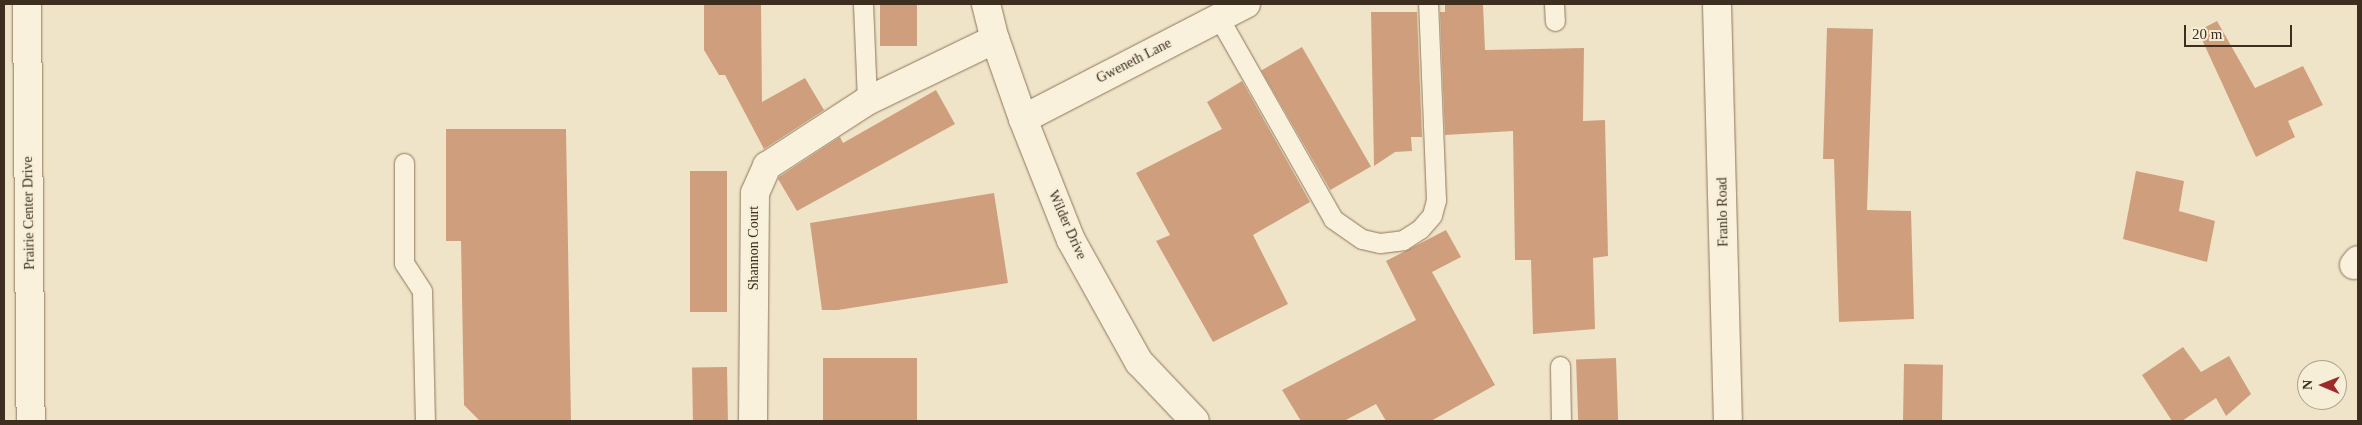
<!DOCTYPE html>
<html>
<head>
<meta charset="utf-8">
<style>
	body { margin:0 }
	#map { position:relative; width:2362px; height:425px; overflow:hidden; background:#f0e4c8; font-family:Georgia,serif }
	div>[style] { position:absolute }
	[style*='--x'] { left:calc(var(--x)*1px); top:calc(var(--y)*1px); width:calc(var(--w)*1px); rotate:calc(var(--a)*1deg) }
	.building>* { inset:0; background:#cf9f7d; transform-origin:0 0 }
	.roads { filter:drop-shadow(0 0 1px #8d765c) drop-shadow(0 0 1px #8d765c) }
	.lane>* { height:19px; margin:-9.5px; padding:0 9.5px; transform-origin:9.5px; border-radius:9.5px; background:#faf1dc }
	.street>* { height:28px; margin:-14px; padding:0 14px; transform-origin:14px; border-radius:14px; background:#faf1dc }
	.secondary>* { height:28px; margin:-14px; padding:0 14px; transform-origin:14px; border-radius:14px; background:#faf1dc }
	span { translate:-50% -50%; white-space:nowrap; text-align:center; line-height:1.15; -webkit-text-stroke:4px #f7eed8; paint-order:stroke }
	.street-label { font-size:14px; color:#3d2e20 }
	.frame { position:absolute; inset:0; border:5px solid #3d2e20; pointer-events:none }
	.north { position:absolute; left:2297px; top:360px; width:50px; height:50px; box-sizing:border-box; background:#f7eed8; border:1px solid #ada18e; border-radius:50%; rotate:271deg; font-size:14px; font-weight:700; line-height:20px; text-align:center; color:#3d2e20 }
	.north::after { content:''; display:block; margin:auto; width:18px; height:22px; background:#9e2a2b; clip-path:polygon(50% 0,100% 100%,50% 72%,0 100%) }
	.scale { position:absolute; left:2184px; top:25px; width:108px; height:22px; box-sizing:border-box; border:2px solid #3d2e20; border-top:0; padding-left:6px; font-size:15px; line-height:18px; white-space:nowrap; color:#3d2e20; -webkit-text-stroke:4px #f7eed8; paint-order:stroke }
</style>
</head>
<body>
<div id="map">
	<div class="building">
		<div style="clip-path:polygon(704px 4px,761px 4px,762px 102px,805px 78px,824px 110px,764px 149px,725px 75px,719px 75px,704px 50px)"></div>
		<div style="left:880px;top:4px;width:37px;height:42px"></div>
		<div style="clip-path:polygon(1445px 4px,1483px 4px,1485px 50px,1584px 48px,1583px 121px,1605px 120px,1608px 256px,1593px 258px,1595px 329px,1533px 334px,1531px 260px,1515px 260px,1513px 131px,1445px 135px,1440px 12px,1445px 12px)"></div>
		<div style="clip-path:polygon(1371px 12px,1417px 12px,1422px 137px,1411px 137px,1412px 151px,1395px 152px,1374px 166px)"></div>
		<div style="clip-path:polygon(2217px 21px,2255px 88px,2303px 66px,2323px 105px,2288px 121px,2295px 137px,2256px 157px,2198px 31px)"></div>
		<div style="clip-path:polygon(1827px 28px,1873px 29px,1867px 210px,1911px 211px,1914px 319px,1839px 322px,1834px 159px,1823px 159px)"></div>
		<div style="left:1302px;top:47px;width:138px;height:47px;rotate:60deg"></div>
		<div style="clip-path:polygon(1242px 81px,1310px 202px,1253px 235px,1288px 304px,1213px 342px,1156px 241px,1170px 235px,1136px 173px,1222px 129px,1207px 102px)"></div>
		<div style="clip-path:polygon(936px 90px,955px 124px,797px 211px,778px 179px,779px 177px,840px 137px,843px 143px)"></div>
		<div style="clip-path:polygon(446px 129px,566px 129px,571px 421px,480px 421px,464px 405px,461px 241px,446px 241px)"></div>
		<div style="left:727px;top:171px;width:141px;height:37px;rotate:90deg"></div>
		<div style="clip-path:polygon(2136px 171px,2184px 181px,2179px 211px,2215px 221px,2207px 262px,2123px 239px)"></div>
		<div style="clip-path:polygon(994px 193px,1008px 283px,838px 310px,822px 310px,810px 223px)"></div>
		<div style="clip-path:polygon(1446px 230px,1461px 257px,1432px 272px,1495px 385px,1431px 421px,1386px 421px,1376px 404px,1344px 421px,1301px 421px,1282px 390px,1416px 320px,1386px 261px)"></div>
		<div style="clip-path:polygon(2183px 347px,2201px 372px,2229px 356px,2251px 394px,2226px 416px,2216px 398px,2182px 421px,2172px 421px,2142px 375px)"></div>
		<div style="left:917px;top:358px;width:63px;height:94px;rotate:90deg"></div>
		<div style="left:1616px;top:358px;width:63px;height:40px;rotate:88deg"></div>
		<div style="left:1904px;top:364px;width:39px;height:57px;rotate:1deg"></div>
		<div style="left:727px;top:367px;width:54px;height:35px;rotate:89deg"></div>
	</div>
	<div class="roads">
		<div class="lane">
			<div style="--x:863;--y:4;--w:97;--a:87.6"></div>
			<div style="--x:1554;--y:4;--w:17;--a:87"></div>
			<div style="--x:1219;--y:18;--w:231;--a:60.4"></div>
			<div style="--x:1333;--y:219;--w:35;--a:35"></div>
			<div style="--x:1362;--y:239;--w:18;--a:13"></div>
			<div style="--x:1380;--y:243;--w:23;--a:-7"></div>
			<div style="--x:1403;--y:240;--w:20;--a:-33"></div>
			<div style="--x:1420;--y:229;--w:18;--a:-49"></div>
			<div style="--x:1432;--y:215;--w:16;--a:-75"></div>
			<div style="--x:1436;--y:200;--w:196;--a:-92.3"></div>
			<div style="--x:404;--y:163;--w:100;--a:90"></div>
			<div style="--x:404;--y:263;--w:33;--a:57"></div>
			<div style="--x:422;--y:291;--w:130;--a:88.7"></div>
			<div style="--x:1560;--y:366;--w:55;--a:89"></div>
		</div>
		<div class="street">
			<div style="--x:986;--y:4;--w:36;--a:76"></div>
			<div style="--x:995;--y:39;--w:85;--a:70.7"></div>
			<div style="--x:1023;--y:119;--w:130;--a:68.4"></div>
			<div style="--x:1071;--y:240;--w:140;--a:60.9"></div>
			<div style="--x:1139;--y:362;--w:81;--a:46.5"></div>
			<div style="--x:1717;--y:4;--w:417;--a:88.5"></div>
			<div style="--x:1023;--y:119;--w:251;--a:-27.3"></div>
			<div style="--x:2354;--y:265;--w:6;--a:-51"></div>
			<div style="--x:753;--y:421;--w:228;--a:-89.5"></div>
			<div style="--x:755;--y:193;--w:30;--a:-66"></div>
			<div style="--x:767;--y:166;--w:119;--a:-33"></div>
			<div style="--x:867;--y:101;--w:142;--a:-25.8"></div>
		</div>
		<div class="secondary">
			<div style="--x:27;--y:4;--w:417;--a:89.5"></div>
		</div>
	</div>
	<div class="street-label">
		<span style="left:1134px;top:61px;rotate:-27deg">Gweneth Lane</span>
		<span style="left:1723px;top:212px;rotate:-91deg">Franlo Road</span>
		<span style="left:29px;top:213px;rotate:-91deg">Prairie Center Drive</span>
		<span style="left:1067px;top:225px;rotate:66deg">Wilder Drive</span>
		<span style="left:754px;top:248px;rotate:-90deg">Shannon Court</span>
	</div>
	<div class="frame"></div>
	<div class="north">N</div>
	<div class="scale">20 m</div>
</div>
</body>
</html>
